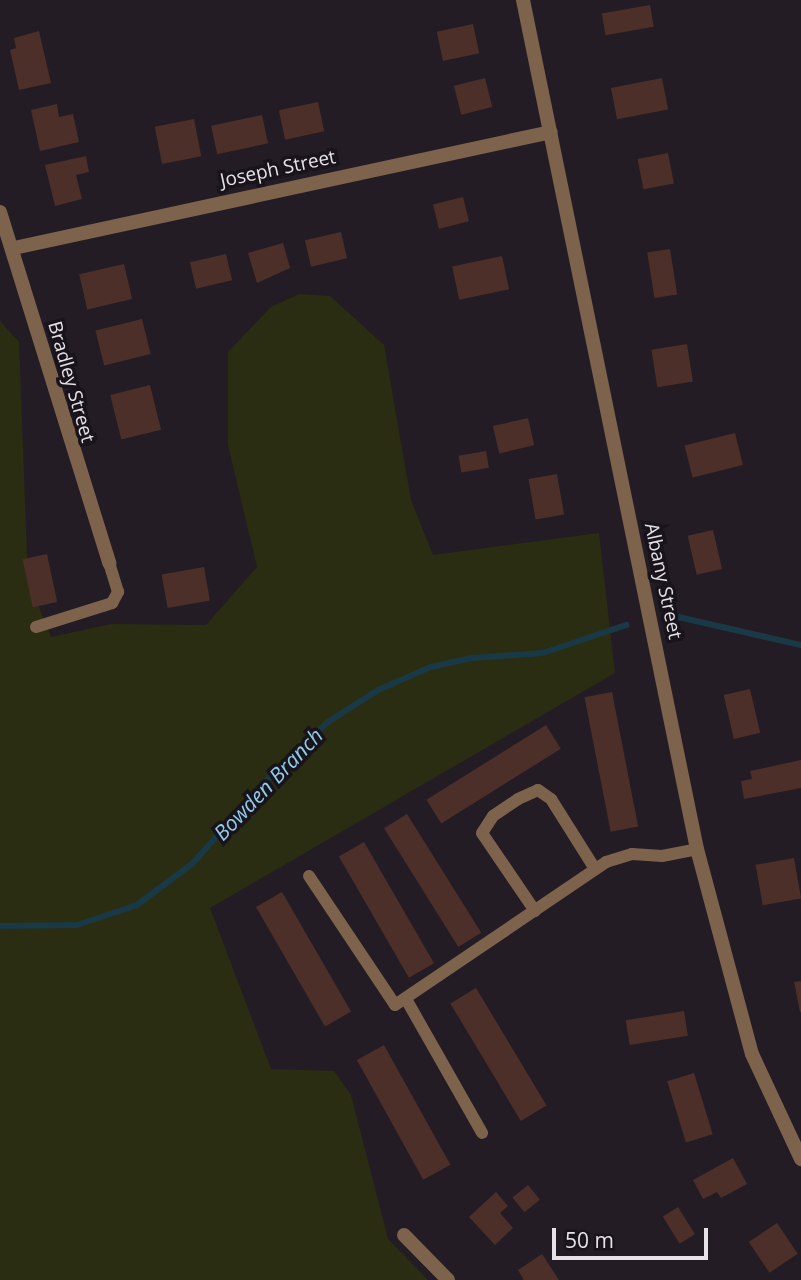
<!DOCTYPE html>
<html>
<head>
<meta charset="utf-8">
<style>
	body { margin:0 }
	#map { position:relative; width:801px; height:1280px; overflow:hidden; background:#231c24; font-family:"Open Sans",sans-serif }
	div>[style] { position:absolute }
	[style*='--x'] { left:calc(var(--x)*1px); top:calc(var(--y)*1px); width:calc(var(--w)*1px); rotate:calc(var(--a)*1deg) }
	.green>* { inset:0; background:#2a2d11 }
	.stream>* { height:6px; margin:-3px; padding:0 3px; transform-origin:3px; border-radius:3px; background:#193947 }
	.building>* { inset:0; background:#4c2f28; transform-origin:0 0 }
	.service>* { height:12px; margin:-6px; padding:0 6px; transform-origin:6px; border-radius:6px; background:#7d624c }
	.minor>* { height:14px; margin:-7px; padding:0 7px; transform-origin:7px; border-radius:7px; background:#7d624c }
	.tertiary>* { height:14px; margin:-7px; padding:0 7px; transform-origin:7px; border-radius:7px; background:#7d624c }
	span { translate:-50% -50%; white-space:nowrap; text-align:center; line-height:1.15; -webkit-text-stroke:7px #19131b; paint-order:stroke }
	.street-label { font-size:19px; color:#e6e2e7 }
	.water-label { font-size:21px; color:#8fcdeb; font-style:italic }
	.scale { position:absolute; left:552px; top:1228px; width:156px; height:32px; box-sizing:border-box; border:4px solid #e6e2e7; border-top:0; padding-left:9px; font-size:21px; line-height:24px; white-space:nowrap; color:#e6e2e7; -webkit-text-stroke:5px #19131b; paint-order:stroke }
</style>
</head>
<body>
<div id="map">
	<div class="green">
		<div style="clip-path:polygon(299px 294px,330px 296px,384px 345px,411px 500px,433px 555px,599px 533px,615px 673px,210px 908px,271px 1069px,334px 1071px,351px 1095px,388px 1239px,428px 1280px,0 1280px,0 321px,19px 342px,28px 580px,51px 637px,111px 624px,206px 625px,257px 567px,228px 445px,228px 352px,271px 307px)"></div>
	</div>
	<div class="stream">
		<div style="--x:674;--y:616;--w:130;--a:12.9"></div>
		<div style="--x:0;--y:926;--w:77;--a:-0.7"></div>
		<div style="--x:77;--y:925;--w:63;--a:-18.4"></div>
		<div style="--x:137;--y:905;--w:69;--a:-36.7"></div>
		<div style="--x:192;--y:864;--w:126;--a:-48.2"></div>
		<div style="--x:276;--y:770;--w:71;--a:-42.7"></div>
		<div style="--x:328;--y:722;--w:59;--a:-32.6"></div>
		<div style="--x:378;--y:690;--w:58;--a:-23.5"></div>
		<div style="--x:431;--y:667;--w:42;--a:-12.4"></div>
		<div style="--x:472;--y:658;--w:71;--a:-4"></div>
		<div style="--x:543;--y:653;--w:88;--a:-18.6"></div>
	</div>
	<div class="building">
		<div style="left:650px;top:5px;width:22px;height:49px;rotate:80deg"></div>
		<div style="left:473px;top:24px;width:30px;height:37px;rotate:78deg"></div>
		<div style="clip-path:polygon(39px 31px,51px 83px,19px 90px,10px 50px,16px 48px,14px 38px)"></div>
		<div style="left:485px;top:78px;width:30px;height:32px;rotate:76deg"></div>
		<div style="left:662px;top:78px;width:32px;height:52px;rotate:79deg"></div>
		<div style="left:318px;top:102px;width:30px;height:40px;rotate:78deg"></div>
		<div style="clip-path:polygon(57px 104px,59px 117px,73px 114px,79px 142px,40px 151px,31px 110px)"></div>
		<div style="left:262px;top:115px;width:29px;height:52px;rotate:78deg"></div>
		<div style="left:194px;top:119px;width:38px;height:40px;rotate:79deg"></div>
		<div style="left:668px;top:153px;width:31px;height:31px;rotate:79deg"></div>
		<div style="clip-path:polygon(86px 156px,89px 172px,76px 175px,82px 199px,55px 206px,45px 165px)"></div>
		<div style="left:463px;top:197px;width:25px;height:31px;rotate:76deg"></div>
		<div style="left:341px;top:232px;width:27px;height:37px;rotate:77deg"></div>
		<div style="clip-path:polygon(283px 243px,290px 268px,257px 283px,248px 253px)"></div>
		<div style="left:670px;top:249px;width:46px;height:23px;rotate:81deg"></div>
		<div style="left:226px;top:254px;width:27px;height:37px;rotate:77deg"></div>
		<div style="left:502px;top:256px;width:34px;height:51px;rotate:78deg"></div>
		<div style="left:124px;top:264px;width:36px;height:46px;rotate:77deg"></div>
		<div style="left:142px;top:319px;width:36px;height:48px;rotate:76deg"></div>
		<div style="left:687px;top:344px;width:38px;height:36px;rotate:81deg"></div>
		<div style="left:150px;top:385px;width:46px;height:41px;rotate:76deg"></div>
		<div style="left:528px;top:418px;width:28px;height:36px;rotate:77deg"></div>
		<div style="left:735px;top:433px;width:33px;height:52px;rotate:76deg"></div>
		<div style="left:486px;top:451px;width:17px;height:28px;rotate:80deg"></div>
		<div style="left:557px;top:474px;width:41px;height:29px;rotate:80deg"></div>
		<div style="left:713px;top:530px;width:40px;height:26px;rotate:77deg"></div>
		<div style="left:47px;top:554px;width:49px;height:25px;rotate:78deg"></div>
		<div style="left:204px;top:567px;width:34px;height:43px;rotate:80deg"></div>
		<div style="left:750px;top:689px;width:45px;height:27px;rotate:77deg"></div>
		<div style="left:612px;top:692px;width:137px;height:28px;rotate:79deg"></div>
		<div style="left:546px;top:725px;width:28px;height:141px;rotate:58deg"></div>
		<div style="clip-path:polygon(801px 760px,801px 788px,744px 799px,741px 781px,752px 779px,750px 771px)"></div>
		<div style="left:407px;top:814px;width:140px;height:27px;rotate:58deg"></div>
		<div style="left:364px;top:842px;width:140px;height:29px;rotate:60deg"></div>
		<div style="left:794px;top:858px;width:41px;height:39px;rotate:80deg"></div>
		<div style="left:282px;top:892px;width:138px;height:30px;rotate:60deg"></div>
		<div style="clip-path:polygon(801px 981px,801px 1012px,800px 1012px,794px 982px)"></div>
		<div style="left:476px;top:988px;width:137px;height:30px;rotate:59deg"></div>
		<div style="left:684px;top:1011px;width:25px;height:59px;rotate:81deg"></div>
		<div style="left:384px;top:1045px;width:137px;height:31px;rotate:61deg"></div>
		<div style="left:694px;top:1073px;width:64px;height:28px;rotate:73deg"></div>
		<div style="clip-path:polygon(733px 1158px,747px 1184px,721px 1198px,717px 1192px,703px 1199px,693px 1180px)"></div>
		<div style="left:528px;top:1185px;width:19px;height:20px;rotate:51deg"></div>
		<div style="clip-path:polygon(496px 1192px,508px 1206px,500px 1213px,513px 1228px,495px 1245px,469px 1217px)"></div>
		<div style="left:678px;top:1207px;width:32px;height:18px;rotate:58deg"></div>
		<div style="left:777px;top:1223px;width:37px;height:34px;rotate:56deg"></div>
		<div style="clip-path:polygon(542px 1254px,559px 1280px,524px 1280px,518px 1270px)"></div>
	</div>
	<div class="service">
		<div style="--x:36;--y:627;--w:80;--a:-17.5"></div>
		<div style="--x:112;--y:603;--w:13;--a:-61"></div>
		<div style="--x:118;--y:592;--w:30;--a:-107"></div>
		<div style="--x:309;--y:876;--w:155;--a:56.3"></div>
		<div style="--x:395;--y:1005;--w:255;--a:-34.1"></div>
		<div style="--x:606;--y:862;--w:27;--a:-17"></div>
		<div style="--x:632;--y:854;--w:30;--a:4"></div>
		<div style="--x:662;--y:856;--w:36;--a:-11"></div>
		<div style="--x:535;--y:911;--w:94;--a:-124.2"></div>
		<div style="--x:482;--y:833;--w:20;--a:-57"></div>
		<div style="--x:493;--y:816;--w:30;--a:-34"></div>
		<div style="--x:518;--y:799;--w:22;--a:-24"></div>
		<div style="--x:538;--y:790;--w:16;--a:35"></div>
		<div style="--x:551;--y:799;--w:83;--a:57.8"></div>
		<div style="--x:406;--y:999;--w:154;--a:60.4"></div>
	</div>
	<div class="minor">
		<div style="--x:0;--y:212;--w:368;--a:72.7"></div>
		<div style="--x:14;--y:248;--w:549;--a:-12.19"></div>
		<div style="--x:404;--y:1235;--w:63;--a:45.6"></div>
	</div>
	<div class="tertiary">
		<div style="--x:523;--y:0;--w:867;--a:78.42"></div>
		<div style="--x:697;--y:849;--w:212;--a:75"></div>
		<div style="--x:752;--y:1054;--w:116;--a:65"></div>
	</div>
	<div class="street-label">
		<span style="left:278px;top:169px;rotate:-12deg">Joseph Street</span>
		<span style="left:71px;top:382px;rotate:74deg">Bradley Street</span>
		<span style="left:663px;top:581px;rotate:78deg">Albany Street</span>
	</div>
	<div class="water-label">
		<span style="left:268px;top:784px;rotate:-46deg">Bowden Branch</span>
	</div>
	<div class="scale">50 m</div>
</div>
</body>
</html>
